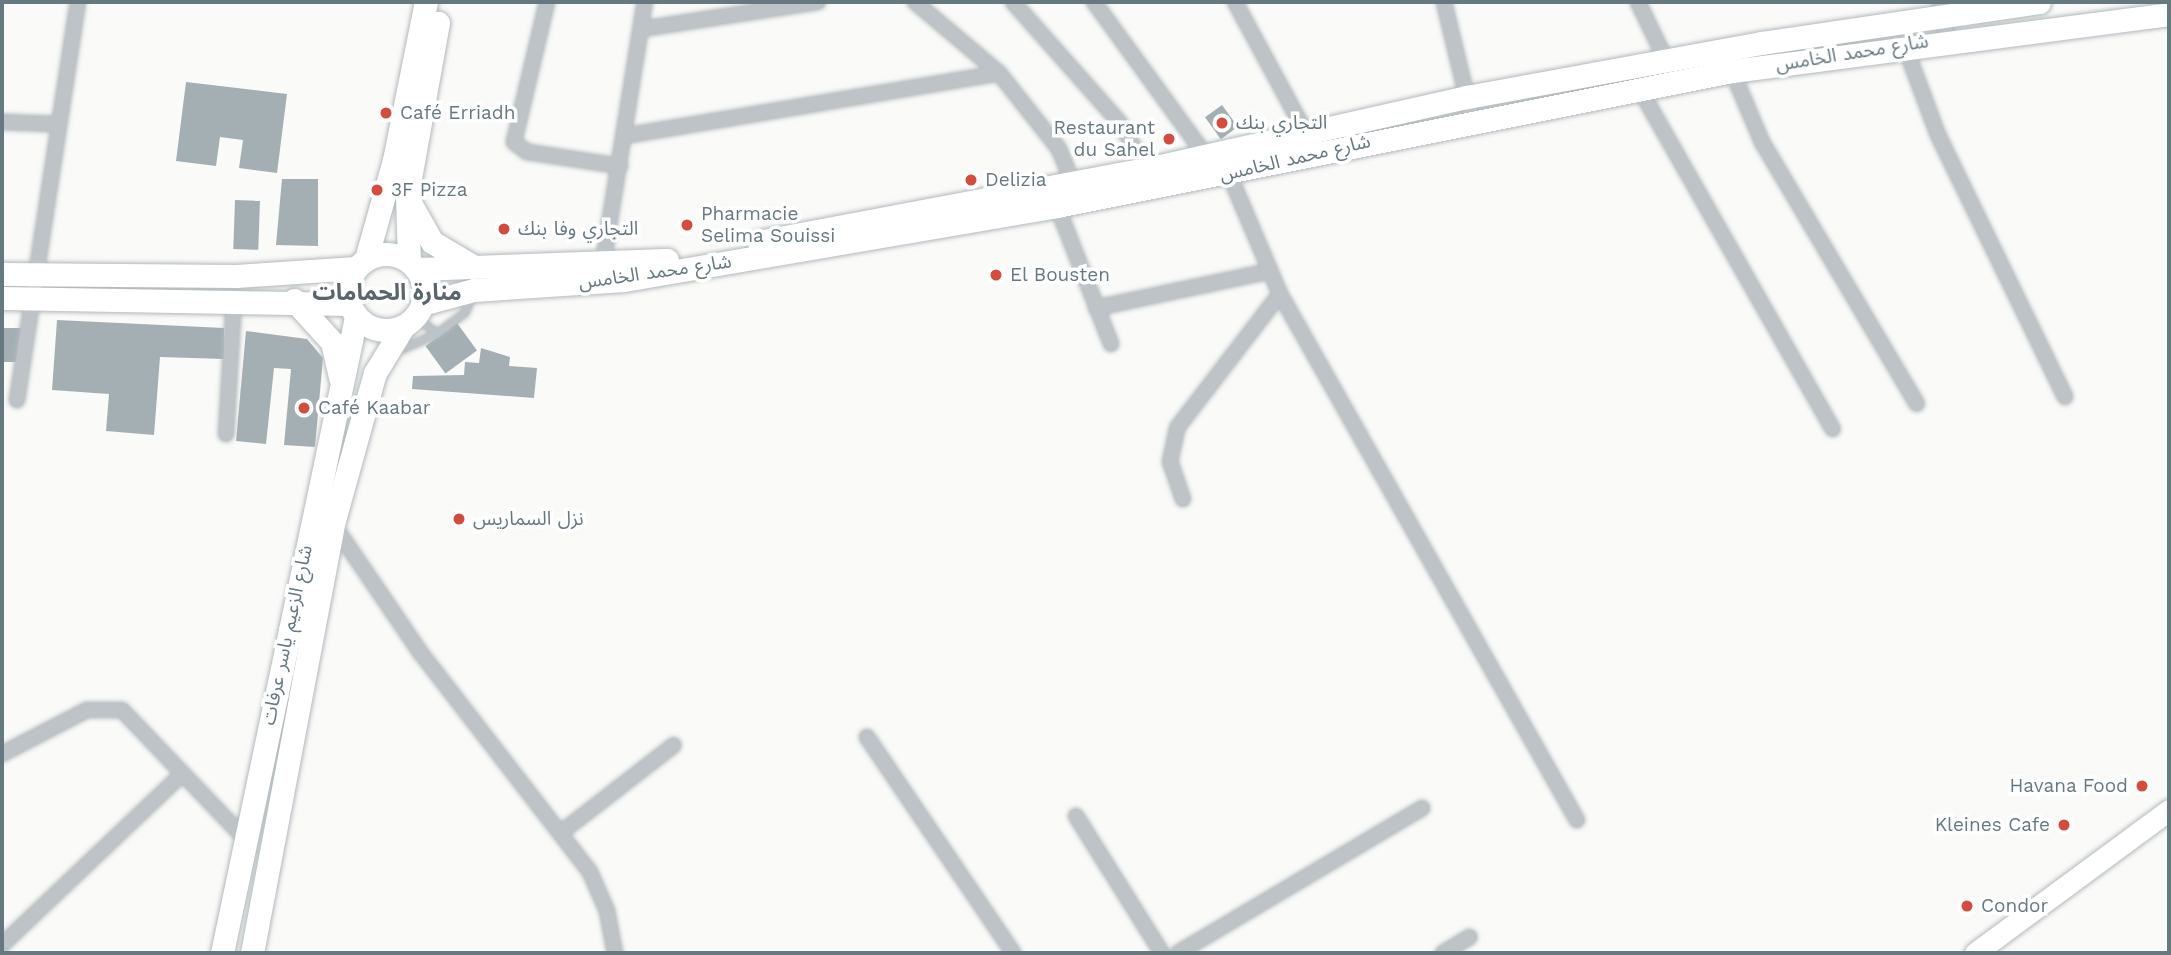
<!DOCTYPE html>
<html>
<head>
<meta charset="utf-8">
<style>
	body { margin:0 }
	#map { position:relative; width:2171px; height:955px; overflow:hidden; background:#fafaf8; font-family:"Work Sans","Noto Sans Arabic",sans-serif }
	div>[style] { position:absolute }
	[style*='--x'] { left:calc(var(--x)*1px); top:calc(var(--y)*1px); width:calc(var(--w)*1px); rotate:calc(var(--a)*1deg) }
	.building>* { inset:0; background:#a4afb3; transform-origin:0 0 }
	.roads { filter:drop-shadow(0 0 2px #b2b9bc) drop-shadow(0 0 2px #b2b9bc) }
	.service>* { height:7px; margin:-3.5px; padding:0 3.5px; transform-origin:3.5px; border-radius:3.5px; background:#bdc3c6 }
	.minor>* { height:14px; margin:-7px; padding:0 7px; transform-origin:7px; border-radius:7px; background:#bdc3c6 }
	.secondary>* { height:21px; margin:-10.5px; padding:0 10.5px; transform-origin:10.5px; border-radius:10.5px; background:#fff }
	.primary>* { height:23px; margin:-11.5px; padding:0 11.5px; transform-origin:11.5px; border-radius:11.5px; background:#fff }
	.primary>.ring { margin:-11.5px; padding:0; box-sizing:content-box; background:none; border:23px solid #fff; border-radius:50% }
	.dots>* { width:19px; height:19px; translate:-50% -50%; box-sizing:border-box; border:4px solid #fff; border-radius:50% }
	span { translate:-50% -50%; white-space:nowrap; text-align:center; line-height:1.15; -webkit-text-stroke:7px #fff; paint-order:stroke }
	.street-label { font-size:19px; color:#667981 }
	.poi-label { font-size:19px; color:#667981 }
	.left { translate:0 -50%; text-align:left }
	.right { translate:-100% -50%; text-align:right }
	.quarter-label { font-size:23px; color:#59666c; font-weight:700 }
	.frame { position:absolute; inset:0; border:4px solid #667981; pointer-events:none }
</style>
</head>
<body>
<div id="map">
	<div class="building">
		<div style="clip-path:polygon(186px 82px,287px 94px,277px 173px,239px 168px,243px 140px,220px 137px,216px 166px,176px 161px)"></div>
		<div style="left:1222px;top:105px;width:27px;height:21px;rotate:54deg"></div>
		<div style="clip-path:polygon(282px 179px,318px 179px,318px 246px,276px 245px)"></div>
		<div style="left:235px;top:200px;width:25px;height:49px;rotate:2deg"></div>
		<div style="clip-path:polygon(57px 320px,224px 328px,224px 359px,160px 357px,154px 435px,106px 431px,109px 394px,52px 390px)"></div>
		<div style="left:457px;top:323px;width:34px;height:39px;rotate:54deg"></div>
		<div style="left:2px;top:328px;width:21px;height:34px"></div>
		<div style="clip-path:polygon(246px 331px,307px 339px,323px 358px,315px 447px,284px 445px,291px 369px,274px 368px,266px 444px,236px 441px)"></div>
		<div style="clip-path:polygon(481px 348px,510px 357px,509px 366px,537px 368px,534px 398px,412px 389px,413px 376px,464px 375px,465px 362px,479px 363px)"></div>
	</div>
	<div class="roads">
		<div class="service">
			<div style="--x:415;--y:317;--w:27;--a:36"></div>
			<div style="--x:394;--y:352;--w:47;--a:-23.8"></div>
			<div style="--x:437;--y:333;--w:34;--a:-37"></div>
			<div style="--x:464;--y:313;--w:19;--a:-65"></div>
		</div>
		<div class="minor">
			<div style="--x:547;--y:2;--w:144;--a:103.3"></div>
			<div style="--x:514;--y:142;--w:16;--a:38"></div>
			<div style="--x:527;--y:152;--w:94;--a:8.6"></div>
			<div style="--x:915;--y:2;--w:110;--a:40.2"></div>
			<div style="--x:999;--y:73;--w:97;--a:51.7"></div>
			<div style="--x:1059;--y:149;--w:38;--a:68"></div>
			<div style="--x:1013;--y:2;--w:160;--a:48.5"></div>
			<div style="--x:1119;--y:122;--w:55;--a:59.2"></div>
			<div style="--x:1094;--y:2;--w:189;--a:54"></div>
			<div style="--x:1235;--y:2;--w:156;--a:61.6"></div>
			<div style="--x:1444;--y:2;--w:120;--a:76.5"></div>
			<div style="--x:1638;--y:2;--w:88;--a:64.3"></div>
			<div style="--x:1940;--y:2;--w:38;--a:79"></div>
			<div style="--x:641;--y:29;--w:179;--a:-8.7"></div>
			<div style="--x:1904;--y:44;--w:97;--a:69.5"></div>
			<div style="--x:1938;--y:135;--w:291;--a:64.1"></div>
			<div style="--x:1732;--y:71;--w:77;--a:67.1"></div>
			<div style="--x:1762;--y:142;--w:304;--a:59.4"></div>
			<div style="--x:1639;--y:88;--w:392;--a:60.4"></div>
			<div style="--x:2;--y:122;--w:53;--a:2.2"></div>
			<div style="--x:624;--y:136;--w:380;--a:-9.5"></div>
			<div style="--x:1229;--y:174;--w:130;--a:67"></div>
			<div style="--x:1280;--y:294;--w:604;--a:60.55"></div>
			<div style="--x:1057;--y:206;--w:148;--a:68.6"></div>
			<div style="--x:603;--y:263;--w:264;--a:-80.9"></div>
			<div style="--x:1096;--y:308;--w:178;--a:-12"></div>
			<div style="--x:17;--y:400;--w:403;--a:-81.3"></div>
			<div style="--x:226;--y:434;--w:136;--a:-86.6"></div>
			<div style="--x:1183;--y:499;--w:39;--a:-109"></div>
			<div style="--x:1170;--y:462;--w:35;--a:-78"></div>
			<div style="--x:1177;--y:428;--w:169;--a:-52.5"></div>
			<div style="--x:333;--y:524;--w:155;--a:55.8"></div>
			<div style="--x:420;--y:652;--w:278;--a:52.3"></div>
			<div style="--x:590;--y:872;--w:43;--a:66.4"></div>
			<div style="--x:607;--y:911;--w:43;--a:79.2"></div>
			<div style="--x:867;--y:737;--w:261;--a:55.9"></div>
			<div style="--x:2;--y:754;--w:96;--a:-27.4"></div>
			<div style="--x:87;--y:710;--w:35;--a:0"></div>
			<div style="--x:122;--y:710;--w:182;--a:46.3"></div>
			<div style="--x:1076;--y:816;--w:162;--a:57.9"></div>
			<div style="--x:563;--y:831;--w:140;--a:-37.8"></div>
			<div style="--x:2;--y:945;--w:244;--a:-43.5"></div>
			<div style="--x:1178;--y:953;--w:284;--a:-30.7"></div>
			<div style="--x:1443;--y:953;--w:31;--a:-31"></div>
		</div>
		<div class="secondary">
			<div style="--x:1975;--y:953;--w:241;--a:-36.4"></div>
		</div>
		<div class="primary">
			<div style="--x:410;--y:203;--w:45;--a:60.6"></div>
			<div style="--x:432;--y:242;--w:45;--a:30.5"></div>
			<div style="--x:759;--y:242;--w:395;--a:-10.7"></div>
			<div style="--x:1147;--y:169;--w:328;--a:-12.7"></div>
			<div style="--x:1467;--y:97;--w:300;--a:-10.4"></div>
			<div style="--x:1762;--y:43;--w:280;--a:-8.4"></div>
			<div class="ring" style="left:348px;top:254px;width:53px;height:53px"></div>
			<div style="--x:366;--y:259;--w:103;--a:-74.2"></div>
			<div style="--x:394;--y:160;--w:161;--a:-78.6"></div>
			<div style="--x:409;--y:262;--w:67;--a:-91.7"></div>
			<div style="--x:407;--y:195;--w:175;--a:-79.8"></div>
			<div style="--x:416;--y:269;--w:251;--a:-2.1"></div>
			<div style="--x:2;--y:274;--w:234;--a:0.5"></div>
			<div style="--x:236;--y:276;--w:120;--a:-3.8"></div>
			<div style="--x:2;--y:298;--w:347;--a:1"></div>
			<div style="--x:294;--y:300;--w:57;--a:47.9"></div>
			<div style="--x:332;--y:342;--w:37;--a:77"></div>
			<div style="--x:422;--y:304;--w:54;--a:-15.1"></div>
			<div style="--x:474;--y:290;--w:150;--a:-3.8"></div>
			<div style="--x:624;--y:280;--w:439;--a:-9.7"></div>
			<div style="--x:1057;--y:206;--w:688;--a:-11.31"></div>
			<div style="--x:1732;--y:71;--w:441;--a:-7.4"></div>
			<div style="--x:222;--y:953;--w:650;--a:-78.1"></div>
			<div style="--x:252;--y:953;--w:437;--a:-79.3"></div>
			<div style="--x:333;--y:524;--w:157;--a:-74.5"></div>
			<div style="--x:375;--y:373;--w:54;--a:-58.7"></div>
		</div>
	</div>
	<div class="dots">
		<div style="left:386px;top:113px;background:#d64c3c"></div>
		<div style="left:1222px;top:123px;background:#d64c3c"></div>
		<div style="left:1169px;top:139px;background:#d64c3c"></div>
		<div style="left:971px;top:180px;background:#d64c3c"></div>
		<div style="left:377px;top:190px;background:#d64c3c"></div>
		<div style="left:687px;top:225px;background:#d64c3c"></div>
		<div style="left:504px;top:229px;background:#d64c3c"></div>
		<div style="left:996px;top:275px;background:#d64c3c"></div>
		<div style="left:304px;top:408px;background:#d64c3c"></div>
		<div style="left:459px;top:519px;background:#d64c3c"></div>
		<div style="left:2142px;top:786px;background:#d64c3c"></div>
		<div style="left:2064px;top:825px;background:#d64c3c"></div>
		<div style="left:1967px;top:906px;background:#d64c3c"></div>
	</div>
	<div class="street-label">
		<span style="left:1852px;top:53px;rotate:-9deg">شارع محمد الخامس</span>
		<span style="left:1295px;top:158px;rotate:-13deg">شارع محمد الخامس</span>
		<span style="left:655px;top:272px;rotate:-8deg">شارع محمد الخامس</span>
		<span style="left:287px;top:635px;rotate:-78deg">شارع الزعيم ياسر عرفات</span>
	</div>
	<div class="poi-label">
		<span class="left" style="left:400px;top:113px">Café Erriadh</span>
		<span class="left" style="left:1236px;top:123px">التجاري بنك</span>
		<span class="right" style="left:1155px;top:139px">Restaurant<br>du Sahel</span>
		<span class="left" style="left:985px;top:180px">Delizia</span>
		<span class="left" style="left:391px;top:190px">3F Pizza</span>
		<span class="left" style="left:701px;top:225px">Pharmacie<br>Selima Souissi</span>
		<span class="left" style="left:518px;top:229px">التجاري وفا بنك</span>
		<span class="left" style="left:1010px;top:275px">El Bousten</span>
		<span class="left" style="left:318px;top:408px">Café Kaabar</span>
		<span class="left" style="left:473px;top:519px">نزل السماريس</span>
		<span class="right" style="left:2128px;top:786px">Havana Food</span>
		<span class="right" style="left:2050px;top:825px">Kleines Cafe</span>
		<span class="left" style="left:1981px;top:906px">Condor</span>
	</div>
	<div class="quarter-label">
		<span style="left:387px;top:293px">منارة الحمامات</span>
	</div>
	<div class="frame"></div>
</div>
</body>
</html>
